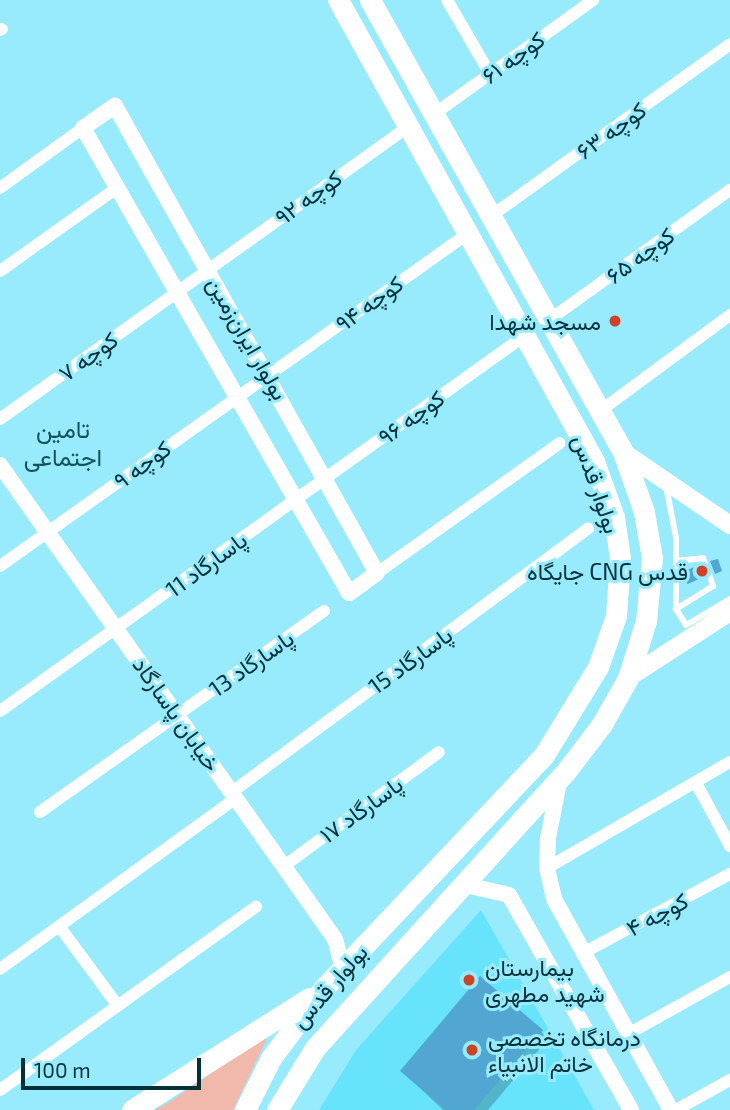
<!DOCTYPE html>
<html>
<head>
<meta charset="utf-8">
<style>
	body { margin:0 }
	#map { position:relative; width:730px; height:1110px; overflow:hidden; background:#98eafd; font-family:"Exo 2",Vazirmatn,sans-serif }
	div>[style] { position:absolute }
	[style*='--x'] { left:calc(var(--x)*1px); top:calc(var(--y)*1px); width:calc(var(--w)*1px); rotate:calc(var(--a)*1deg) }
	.built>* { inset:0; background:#68e3fc }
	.green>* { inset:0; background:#f0b9ac }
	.shadow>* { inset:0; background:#0003 }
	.building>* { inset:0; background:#51a6d2; transform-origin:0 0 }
	.service>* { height:6px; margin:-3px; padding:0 3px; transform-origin:3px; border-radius:3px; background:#fff }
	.minor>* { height:12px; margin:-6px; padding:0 6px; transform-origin:6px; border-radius:6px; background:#fff }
	.tertiary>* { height:16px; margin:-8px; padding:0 8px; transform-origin:8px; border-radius:8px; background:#fff }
	.secondary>* { height:18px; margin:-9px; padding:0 9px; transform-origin:9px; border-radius:9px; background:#fff }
	.primary>* { height:21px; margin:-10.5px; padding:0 10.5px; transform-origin:10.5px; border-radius:10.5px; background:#fff }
	.dots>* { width:19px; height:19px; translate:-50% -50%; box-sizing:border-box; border:4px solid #98eafd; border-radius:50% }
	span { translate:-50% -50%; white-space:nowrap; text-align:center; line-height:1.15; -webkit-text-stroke:6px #98eafd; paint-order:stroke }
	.street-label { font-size:23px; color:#00313a }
	.poi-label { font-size:23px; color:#00313a }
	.right { translate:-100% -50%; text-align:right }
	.left { translate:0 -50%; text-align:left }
	.neighbourhood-label { font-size:24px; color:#13515d }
	.scale { position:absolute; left:21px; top:1058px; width:180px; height:32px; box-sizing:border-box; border:4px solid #00313a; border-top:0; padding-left:9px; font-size:21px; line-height:24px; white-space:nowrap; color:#00313a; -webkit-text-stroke:5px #98eafd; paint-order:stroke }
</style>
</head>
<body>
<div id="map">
	<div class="built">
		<div style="clip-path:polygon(481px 910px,594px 1110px,319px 1110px,356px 1050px)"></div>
	</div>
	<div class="green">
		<div style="clip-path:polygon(270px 1032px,233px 1110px,155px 1110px,171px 1101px)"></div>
	</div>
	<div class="shadow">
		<div style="clip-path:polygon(541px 1031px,547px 1040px,488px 1110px,443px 1110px,402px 1071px)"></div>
	</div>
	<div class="building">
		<div style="clip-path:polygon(718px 559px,722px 571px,715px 574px,710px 561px)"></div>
		<div style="left:699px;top:565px;width:13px;height:18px;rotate:67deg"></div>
		<div style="clip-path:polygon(480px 976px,543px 1030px,474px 1110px,446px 1110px,400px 1071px)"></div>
	</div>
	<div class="service">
		<div style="--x:666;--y:486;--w:53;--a:79.1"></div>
		<div style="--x:676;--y:538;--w:71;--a:90"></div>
		<div style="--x:676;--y:609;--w:19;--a:58"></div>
		<div style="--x:686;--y:625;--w:51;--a:-30.6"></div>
		<div style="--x:676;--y:561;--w:27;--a:-6"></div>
		<div style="--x:703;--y:558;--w:30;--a:70"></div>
		<div style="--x:713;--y:586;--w:44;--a:148.1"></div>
	</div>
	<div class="minor">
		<div style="--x:447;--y:0;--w:86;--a:59.8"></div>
		<div style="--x:0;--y:30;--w:2;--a:-27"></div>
		<div style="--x:434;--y:114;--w:196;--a:-35.6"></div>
		<div style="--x:0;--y:188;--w:102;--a:-35.9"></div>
		<div style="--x:491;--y:216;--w:294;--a:-35.7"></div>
		<div style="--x:0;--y:271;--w:143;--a:-35.4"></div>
		<div style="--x:549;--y:320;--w:223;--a:-35.7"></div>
		<div style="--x:600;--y:411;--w:162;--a:-36.4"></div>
		<div style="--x:0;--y:419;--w:503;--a:-35.62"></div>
		<div style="--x:0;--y:566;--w:577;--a:-35.4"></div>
		<div style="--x:377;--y:573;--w:224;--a:-35.4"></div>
		<div style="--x:0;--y:711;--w:648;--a:-35.58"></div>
		<div style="--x:696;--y:783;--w:72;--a:61.6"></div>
		<div style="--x:232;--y:792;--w:443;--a:-36.5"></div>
		<div style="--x:40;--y:812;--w:348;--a:-35.3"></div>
		<div style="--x:284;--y:866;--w:192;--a:-36.3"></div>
		<div style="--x:547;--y:868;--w:211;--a:-30.1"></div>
		<div style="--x:59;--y:926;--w:99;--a:53.6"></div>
		<div style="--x:583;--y:953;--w:167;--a:-28.3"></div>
		<div style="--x:0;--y:969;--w:290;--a:-35.9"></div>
		<div style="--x:628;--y:1034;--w:117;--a:-29.2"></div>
		<div style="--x:0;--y:1090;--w:315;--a:-35.6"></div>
		<div style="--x:676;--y:1110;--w:62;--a:-29.1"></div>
	</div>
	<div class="tertiary">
		<div style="--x:115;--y:106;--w:535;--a:60.71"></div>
		<div style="--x:377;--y:573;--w:34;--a:144"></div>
		<div style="--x:349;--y:593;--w:536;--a:-119.77"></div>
		<div style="--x:83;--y:128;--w:39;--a:-35"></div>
		<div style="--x:0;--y:465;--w:580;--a:54.75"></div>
		<div style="--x:335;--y:939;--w:30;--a:75"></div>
		<div style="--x:560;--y:777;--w:62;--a:101.1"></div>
		<div style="--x:548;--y:838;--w:30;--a:92"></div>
		<div style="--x:547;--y:868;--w:32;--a:77"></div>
		<div style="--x:554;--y:899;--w:241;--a:61"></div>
		<div style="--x:462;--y:884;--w:48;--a:13.2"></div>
		<div style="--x:509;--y:895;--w:247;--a:60.4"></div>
	</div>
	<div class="secondary">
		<div style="--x:623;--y:452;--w:130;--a:34.3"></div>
		<div style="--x:628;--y:678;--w:121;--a:-32.9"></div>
	</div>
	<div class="primary">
		<div style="--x:132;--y:1110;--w:209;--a:-32.3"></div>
		<div style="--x:245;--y:1110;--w:58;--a:-63.4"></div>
		<div style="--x:271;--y:1058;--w:85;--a:-53.1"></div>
		<div style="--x:322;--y:990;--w:323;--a:-46.6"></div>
		<div style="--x:544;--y:755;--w:103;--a:-58.5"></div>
		<div style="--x:598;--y:667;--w:54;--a:-70.6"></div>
		<div style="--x:616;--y:616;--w:58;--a:-86.1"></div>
		<div style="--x:620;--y:558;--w:41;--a:-98.3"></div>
		<div style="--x:614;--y:517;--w:59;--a:-109.7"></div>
		<div style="--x:594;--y:461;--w:527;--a:-119.04"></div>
		<div style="--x:277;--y:1110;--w:73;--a:-58.5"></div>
		<div style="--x:315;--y:1048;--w:375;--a:-47.8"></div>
		<div style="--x:567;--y:770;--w:58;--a:-52.7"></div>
		<div style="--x:602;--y:724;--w:53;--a:-60.5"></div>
		<div style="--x:628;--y:678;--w:60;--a:-72.5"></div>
		<div style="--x:646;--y:621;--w:63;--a:-84.6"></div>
		<div style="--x:652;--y:558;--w:47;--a:-99.9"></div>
		<div style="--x:644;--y:512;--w:64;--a:-109.3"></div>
		<div style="--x:623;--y:452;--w:518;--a:-119.24"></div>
	</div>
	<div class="dots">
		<div style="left:615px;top:321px;background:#ce4326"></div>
		<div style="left:702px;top:571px;background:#ce4326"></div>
		<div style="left:469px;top:980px;background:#ce4326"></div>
		<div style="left:472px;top:1050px;background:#ce4326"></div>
	</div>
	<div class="street-label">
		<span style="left:513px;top:57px;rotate:-36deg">کوچه ۶۱</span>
		<span style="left:611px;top:130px;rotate:-36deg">کوچه ۶۳</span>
		<span style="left:308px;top:197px;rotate:-36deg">کوچه ۹۲</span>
		<span style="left:640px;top:255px;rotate:-36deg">کوچه ۶۵</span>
		<span style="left:369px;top:303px;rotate:-36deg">کوچه ۹۴</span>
		<span style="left:248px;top:338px;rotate:60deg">بولوار ایران‌زمین</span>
		<span style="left:88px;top:356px;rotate:-36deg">کوچه ۷</span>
		<span style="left:411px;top:417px;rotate:-36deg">کوچه ۹۶</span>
		<span style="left:142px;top:464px;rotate:-36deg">کوچه ۹</span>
		<span style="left:597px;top:484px;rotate:71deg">بولوار قدس</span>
		<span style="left:206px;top:564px;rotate:-36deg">پاسارگاد 11</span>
		<span style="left:410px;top:660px;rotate:-36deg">پاسارگاد 15</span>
		<span style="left:251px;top:663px;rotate:-35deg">پاسارگاد 13</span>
		<span style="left:177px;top:714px;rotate:55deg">خیابان پاسارگاد</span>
		<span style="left:361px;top:809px;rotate:-36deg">پاسارگاد ۱۷</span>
		<span style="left:657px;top:914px;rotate:-28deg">کوچه ۴</span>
		<span style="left:329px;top:986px;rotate:-49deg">بولوار قدس</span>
	</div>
	<div class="poi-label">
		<span class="right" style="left:601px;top:321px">مسجد شهدا</span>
		<span class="right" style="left:688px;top:571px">جایگاه CNG قدس</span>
		<span class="left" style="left:485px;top:980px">بیمارستان<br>شهید مطهری</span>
		<span class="left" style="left:488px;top:1050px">درمانگاه تخصصی<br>خاتم الانبیاء</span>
	</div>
	<div class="neighbourhood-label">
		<span style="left:63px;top:443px">تامین<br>اجتماعی</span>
	</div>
	<div class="scale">100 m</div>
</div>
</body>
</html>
